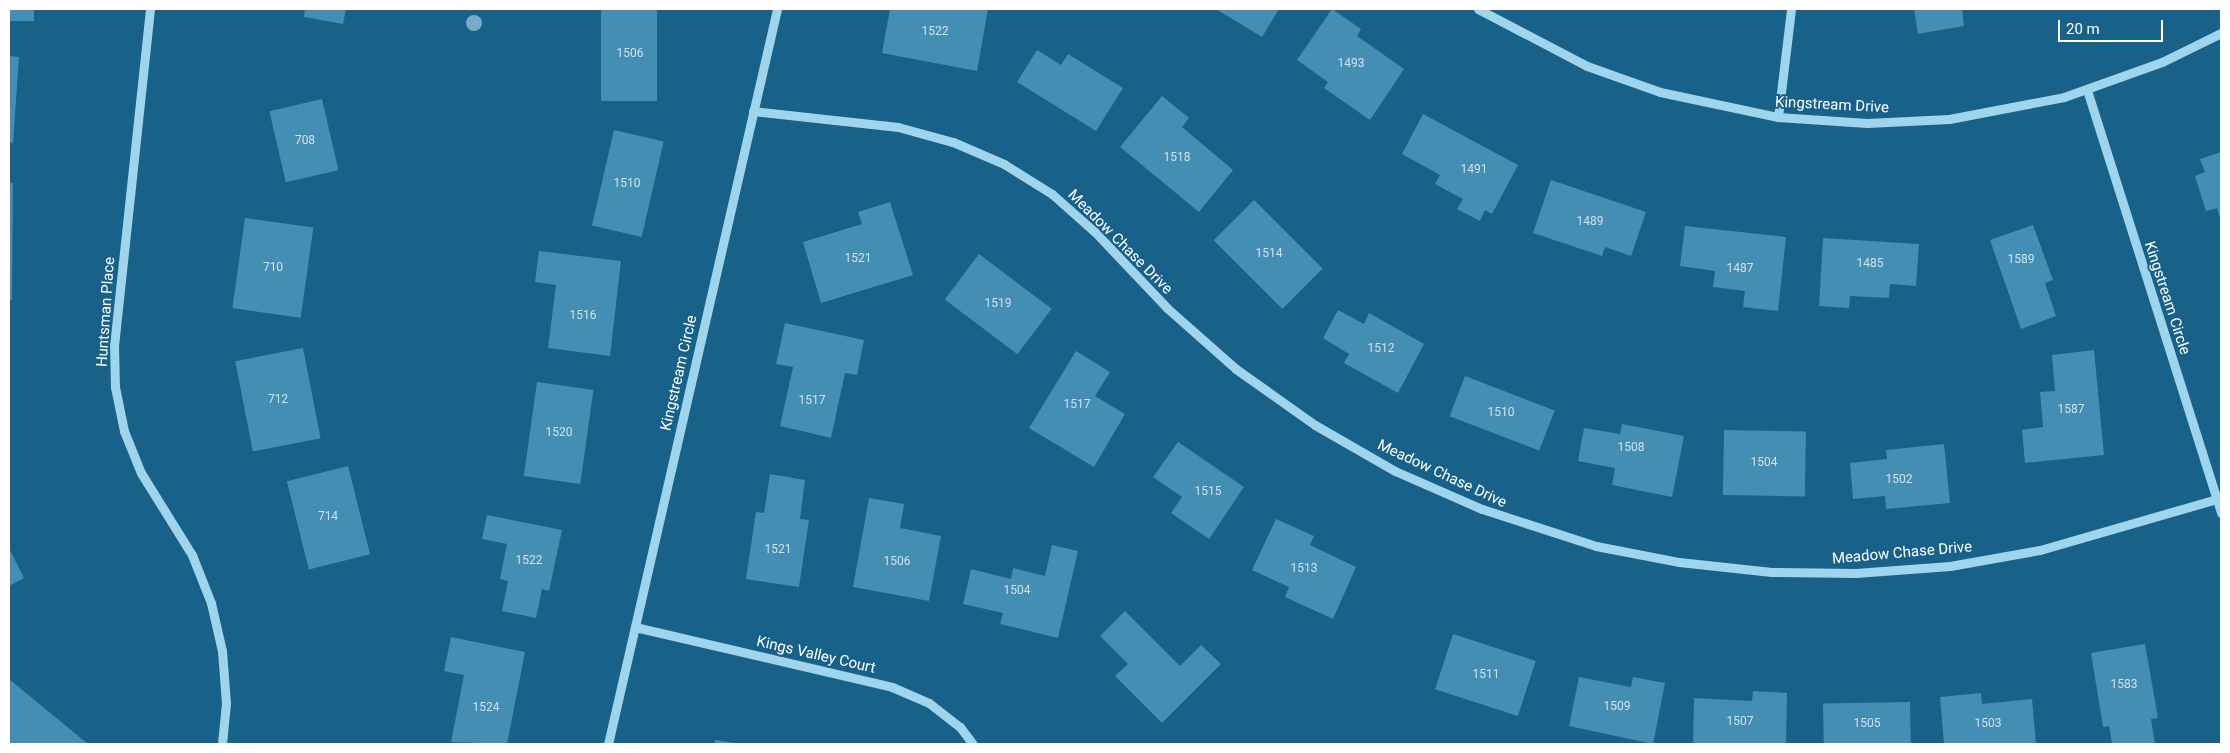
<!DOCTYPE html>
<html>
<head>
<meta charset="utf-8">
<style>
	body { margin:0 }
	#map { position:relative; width:2230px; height:753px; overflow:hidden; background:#186188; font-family:Roboto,sans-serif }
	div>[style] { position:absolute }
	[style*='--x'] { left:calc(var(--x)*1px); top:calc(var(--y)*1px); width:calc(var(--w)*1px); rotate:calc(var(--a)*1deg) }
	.building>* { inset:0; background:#448db3; transform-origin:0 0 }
	.minor>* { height:9px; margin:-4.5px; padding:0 4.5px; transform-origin:4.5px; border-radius:4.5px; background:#9fd4ed }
	.trees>* { width:16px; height:16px; margin:-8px; border-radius:50%; background:#77abc7 }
	span { translate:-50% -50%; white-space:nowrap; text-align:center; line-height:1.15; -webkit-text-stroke:4px #186188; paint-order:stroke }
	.number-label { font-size:12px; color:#d0e2ec }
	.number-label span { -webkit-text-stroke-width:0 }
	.street-label { font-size:15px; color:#fff }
	.frame { position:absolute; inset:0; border:10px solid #fff; pointer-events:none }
	.scale { position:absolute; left:2058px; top:20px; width:105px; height:22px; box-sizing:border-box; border:2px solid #fff; border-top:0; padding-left:6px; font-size:15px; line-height:18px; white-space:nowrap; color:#fff; -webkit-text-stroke:4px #186188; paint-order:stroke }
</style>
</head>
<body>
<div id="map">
	<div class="building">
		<div style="left:9px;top:9px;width:25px;height:12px"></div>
		<div style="clip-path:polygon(305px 9px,346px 9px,343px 24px,304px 17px)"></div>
		<div style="left:601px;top:9px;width:56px;height:92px"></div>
		<div style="clip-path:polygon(890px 9px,988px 9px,977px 71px,882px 53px)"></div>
		<div style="clip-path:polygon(1216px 9px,1279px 9px,1262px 37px)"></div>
		<div style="clip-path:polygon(1332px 9px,1361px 29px,1357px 36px,1404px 69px,1370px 120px,1324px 88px,1328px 82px,1297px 60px)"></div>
		<div style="clip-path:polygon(1914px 9px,1962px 9px,1964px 26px,1918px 34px)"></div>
		<div style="clip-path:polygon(1037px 50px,1061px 65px,1068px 54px,1123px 88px,1096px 131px,1017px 82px)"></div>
		<div style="clip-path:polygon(9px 56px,19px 57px,13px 143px,9px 142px)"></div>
		<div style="clip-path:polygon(1162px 96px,1189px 118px,1182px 127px,1233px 170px,1199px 212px,1120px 147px)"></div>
		<div style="left:322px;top:99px;width:73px;height:54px;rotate:77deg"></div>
		<div style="clip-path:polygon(1423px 114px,1518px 165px,1492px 214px,1485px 210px,1480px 221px,1457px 209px,1463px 199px,1435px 184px,1440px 175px,1402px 154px)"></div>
		<div style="left:614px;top:130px;width:51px;height:98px;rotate:13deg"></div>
		<div style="clip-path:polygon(2221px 152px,2221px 221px,2217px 208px,2206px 211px,2195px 176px,2205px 172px,2200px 159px)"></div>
		<div style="clip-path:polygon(1551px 180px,1646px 212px,1631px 256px,1605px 247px,1602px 256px,1533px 233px)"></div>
		<div style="clip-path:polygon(9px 183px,13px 183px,12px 300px,9px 300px)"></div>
		<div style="left:1254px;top:200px;width:97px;height:57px;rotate:45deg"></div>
		<div style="clip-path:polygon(890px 202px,913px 275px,821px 303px,803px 242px,862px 224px,858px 212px)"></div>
		<div style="left:245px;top:218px;width:69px;height:91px;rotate:8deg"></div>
		<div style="clip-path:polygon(2033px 225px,2053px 280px,2045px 283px,2056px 316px,2021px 329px,1990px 240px)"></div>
		<div style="clip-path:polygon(1685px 226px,1786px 237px,1778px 311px,1743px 307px,1745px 291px,1713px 287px,1715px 271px,1680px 266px)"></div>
		<div style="clip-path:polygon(1823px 238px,1919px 244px,1916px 286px,1890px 284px,1889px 298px,1850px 296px,1849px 308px,1819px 306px)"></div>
		<div style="clip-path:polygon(539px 251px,621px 261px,610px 356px,548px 348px,556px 285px,535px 282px)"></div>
		<div style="left:979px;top:254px;width:91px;height:57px;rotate:37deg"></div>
		<div style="clip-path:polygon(1338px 310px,1364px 324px,1369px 313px,1424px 344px,1398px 393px,1344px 363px,1349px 354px,1323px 338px)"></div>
		<div style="clip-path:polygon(785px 323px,864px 340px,857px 375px,845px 373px,831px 438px,780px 426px,793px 367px,776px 364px)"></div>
		<div style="left:303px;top:348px;width:92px;height:69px;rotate:79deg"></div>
		<div style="clip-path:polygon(2094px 350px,2104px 455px,2025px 463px,2022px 430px,2043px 427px,2040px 392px,2055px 391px,2052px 355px)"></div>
		<div style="clip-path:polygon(1076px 351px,1110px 372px,1095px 396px,1125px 414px,1094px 467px,1029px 428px)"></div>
		<div style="left:1465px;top:376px;width:96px;height:43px;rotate:21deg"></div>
		<div style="left:537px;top:382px;width:57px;height:95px;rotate:8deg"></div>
		<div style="clip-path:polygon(1622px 424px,1684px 436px,1672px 497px,1612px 485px,1615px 468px,1578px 461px,1584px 428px,1620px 434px)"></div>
		<div style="left:1724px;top:430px;width:82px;height:65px;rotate:1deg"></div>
		<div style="clip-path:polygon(1178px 442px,1244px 487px,1209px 539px,1171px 513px,1182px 497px,1153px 477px)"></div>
		<div style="clip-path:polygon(1944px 444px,1950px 503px,1886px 509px,1885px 496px,1853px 499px,1850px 463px,1887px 459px,1886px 450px)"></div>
		<div style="left:348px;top:466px;width:91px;height:63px;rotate:76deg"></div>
		<div style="clip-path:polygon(770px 474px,805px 480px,800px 519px,809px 520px,799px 587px,746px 579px,756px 512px,764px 513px)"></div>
		<div style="clip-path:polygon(869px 498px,904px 504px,900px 528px,941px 536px,929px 601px,853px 587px)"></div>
		<div style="clip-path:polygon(487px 515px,562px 530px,549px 591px,542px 589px,536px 618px,502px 611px,508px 581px,500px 579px,507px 544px,482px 539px)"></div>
		<div style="clip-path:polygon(1276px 519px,1314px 536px,1310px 545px,1356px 567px,1333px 619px,1285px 597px,1289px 587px,1252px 570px)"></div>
		<div style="clip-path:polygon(1052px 545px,1078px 551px,1058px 638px,1000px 624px,1003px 613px,963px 604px,971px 569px,1011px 579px,1013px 568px,1045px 576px)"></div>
		<div style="clip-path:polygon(9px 548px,24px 578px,9px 586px)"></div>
		<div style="clip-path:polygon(1125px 611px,1180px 666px,1201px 645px,1221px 664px,1162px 723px,1115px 676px,1128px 664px,1100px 636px)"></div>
		<div style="left:1453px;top:634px;width:87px;height:58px;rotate:18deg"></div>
		<div style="clip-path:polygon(451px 637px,525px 652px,507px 744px,451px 742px,464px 675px,444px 671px)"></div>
		<div style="clip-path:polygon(2145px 644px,2158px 718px,2151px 719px,2155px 744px,2112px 744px,2109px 726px,2103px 727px,2091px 653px)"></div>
		<div style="clip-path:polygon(1579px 677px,1631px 687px,1633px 677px,1665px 683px,1653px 744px,1569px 726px)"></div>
		<div style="clip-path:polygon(9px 679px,88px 744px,9px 744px)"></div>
		<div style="clip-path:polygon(1753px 691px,1787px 693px,1786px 744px,1693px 744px,1694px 698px,1752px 701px)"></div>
		<div style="clip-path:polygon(1981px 693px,1982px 704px,2032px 699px,2036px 744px,1944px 744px,1940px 697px)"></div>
		<div style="left:1910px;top:702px;width:42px;height:87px;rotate:89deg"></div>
		<div style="clip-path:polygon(715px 740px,735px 743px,735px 744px,715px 744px)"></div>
	</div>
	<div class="minor">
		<div style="--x:150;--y:9;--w:337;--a:96.1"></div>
		<div style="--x:114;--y:344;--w:43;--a:88.7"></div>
		<div style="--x:115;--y:387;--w:45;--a:78.4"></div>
		<div style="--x:124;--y:431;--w:45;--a:68"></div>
		<div style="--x:141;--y:473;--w:97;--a:58.1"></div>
		<div style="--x:192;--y:555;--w:52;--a:68.4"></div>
		<div style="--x:211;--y:603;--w:49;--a:77.1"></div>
		<div style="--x:222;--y:651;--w:52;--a:85.6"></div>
		<div style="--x:226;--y:703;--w:41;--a:95.6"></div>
		<div style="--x:1478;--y:9;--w:123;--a:27.6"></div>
		<div style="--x:1587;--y:66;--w:77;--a:19.6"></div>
		<div style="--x:1660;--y:92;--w:121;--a:12"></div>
		<div style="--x:1778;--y:117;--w:89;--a:3.9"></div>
		<div style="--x:1867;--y:123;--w:82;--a:-2.8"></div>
		<div style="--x:1949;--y:119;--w:117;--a:-10.8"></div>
		<div style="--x:2064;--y:97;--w:104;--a:-19.7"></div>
		<div style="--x:2162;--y:62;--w:66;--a:-26.2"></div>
		<div style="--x:2087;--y:90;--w:444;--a:72.4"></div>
		<div style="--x:753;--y:111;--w:146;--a:6.3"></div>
		<div style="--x:898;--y:127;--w:57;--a:15.3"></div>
		<div style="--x:953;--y:142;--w:56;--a:23.3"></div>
		<div style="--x:1004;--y:164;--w:57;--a:32"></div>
		<div style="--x:1052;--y:194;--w:57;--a:41.5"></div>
		<div style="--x:1095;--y:232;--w:105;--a:46.5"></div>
		<div style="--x:1167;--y:308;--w:92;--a:41.5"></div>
		<div style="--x:1236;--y:369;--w:97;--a:35.3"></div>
		<div style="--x:1315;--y:425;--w:92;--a:29.9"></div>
		<div style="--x:1395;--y:471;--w:95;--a:23.6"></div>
		<div style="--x:1482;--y:509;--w:120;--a:18"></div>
		<div style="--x:1596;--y:546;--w:85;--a:10.9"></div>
		<div style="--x:1679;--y:562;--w:93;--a:6.2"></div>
		<div style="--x:1771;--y:572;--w:85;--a:0.7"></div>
		<div style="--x:1856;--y:573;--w:94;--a:-4.3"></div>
		<div style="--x:1950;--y:566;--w:91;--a:-10.1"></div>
		<div style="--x:2040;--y:550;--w:184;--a:-16.1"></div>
		<div style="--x:1778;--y:117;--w:109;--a:-83.1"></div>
		<div style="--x:635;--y:627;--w:264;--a:13.1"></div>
		<div style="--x:892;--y:687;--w:40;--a:23.4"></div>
		<div style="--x:929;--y:703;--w:39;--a:38"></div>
		<div style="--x:960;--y:727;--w:21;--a:53"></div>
		<div style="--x:608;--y:744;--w:754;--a:-77.05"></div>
	</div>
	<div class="trees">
		<div style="left:474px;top:23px"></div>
	</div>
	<div class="number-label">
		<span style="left:935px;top:32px">1522</span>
		<span style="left:630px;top:54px">1506</span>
		<span style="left:1351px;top:64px">1493</span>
		<span style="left:305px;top:141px">708</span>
		<span style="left:1177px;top:158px">1518</span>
		<span style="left:1474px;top:170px">1491</span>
		<span style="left:627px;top:184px">1510</span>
		<span style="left:1590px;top:222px">1489</span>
		<span style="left:1269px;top:254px">1514</span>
		<span style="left:858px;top:259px">1521</span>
		<span style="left:2021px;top:260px">1589</span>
		<span style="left:1870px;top:264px">1485</span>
		<span style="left:273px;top:268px">710</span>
		<span style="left:1740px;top:269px">1487</span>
		<span style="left:998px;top:304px">1519</span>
		<span style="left:583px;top:316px">1516</span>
		<span style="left:1381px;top:349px">1512</span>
		<span style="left:278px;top:400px">712</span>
		<span style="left:812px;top:401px">1517</span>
		<span style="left:1077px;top:405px">1517</span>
		<span style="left:2071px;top:410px">1587</span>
		<span style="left:1501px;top:413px">1510</span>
		<span style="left:559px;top:433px">1520</span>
		<span style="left:1631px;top:448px">1508</span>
		<span style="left:1764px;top:463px">1504</span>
		<span style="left:1899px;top:480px">1502</span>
		<span style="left:1208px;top:492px">1515</span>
		<span style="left:328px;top:517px">714</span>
		<span style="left:778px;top:550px">1521</span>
		<span style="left:529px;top:561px">1522</span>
		<span style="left:897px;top:562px">1506</span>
		<span style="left:1304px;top:569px">1513</span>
		<span style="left:1017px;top:591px">1504</span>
		<span style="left:1486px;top:675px">1511</span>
		<span style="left:2124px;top:685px">1583</span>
		<span style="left:1617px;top:707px">1509</span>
		<span style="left:486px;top:708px">1524</span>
		<span style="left:1740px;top:722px">1507</span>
		<span style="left:1867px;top:724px">1505</span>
		<span style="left:1988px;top:724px">1503</span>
	</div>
	<div class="street-label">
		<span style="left:1832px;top:105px;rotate:3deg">Kingstream Drive</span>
		<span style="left:1120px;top:242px;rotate:45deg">Meadow Chase Drive</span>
		<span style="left:2167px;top:298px;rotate:72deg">Kingstream Circle</span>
		<span style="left:106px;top:312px;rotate:-86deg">Huntsman Place</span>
		<span style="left:679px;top:373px;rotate:-77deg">Kingstream Circle</span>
		<span style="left:1442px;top:474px;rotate:25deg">Meadow Chase Drive</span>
		<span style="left:1902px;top:553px;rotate:-5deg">Meadow Chase Drive</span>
		<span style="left:816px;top:655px;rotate:13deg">Kings Valley Court</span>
	</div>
	<div class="frame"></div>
	<div class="scale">20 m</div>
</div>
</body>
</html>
